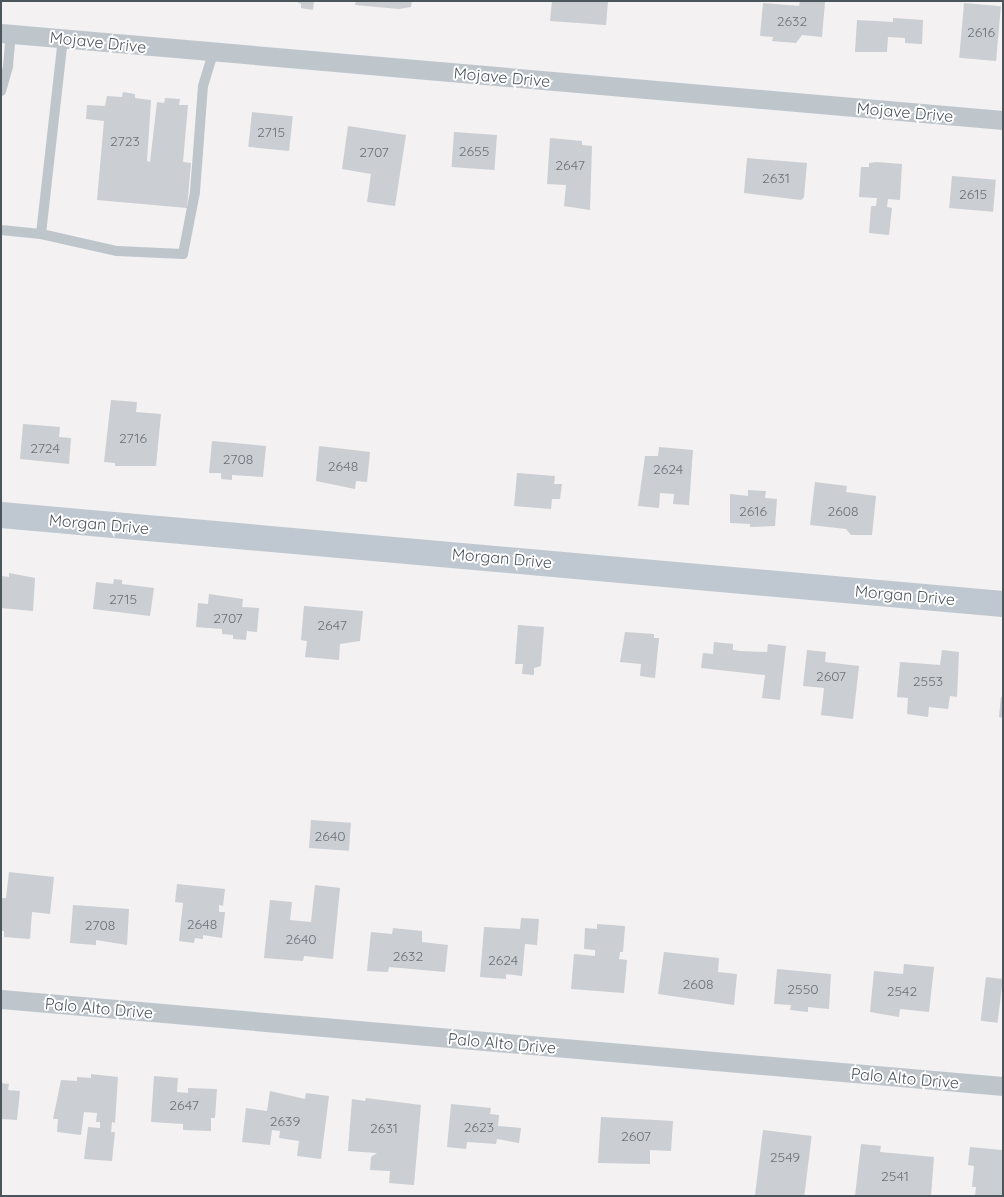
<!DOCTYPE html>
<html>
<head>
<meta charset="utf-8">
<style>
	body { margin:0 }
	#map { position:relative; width:1004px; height:1197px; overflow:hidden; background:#f3f1f1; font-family:Quicksand,sans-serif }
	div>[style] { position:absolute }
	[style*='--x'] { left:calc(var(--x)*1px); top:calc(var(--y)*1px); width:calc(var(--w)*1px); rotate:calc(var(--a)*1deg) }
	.building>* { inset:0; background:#cbced2; transform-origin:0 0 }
	.lane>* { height:10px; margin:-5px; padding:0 5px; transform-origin:5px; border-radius:5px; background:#bec6cc }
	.street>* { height:19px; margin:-9.5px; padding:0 9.5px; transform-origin:9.5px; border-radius:9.5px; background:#bec6cc }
	.secondary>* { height:26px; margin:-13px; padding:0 13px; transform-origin:13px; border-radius:13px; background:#bfc8d0 }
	span { translate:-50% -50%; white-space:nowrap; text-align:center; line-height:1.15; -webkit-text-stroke:4px #fff; paint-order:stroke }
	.number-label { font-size:14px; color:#6b737a }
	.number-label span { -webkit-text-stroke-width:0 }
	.street-label { font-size:16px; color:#4b555c }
	.frame { position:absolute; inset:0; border:2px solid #4b555c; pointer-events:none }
</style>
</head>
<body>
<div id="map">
	<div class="building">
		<div style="clip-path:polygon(295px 1px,314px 1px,313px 10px,301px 8px,301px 4px)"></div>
		<div style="clip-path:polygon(356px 1px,412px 1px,411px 7px,399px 9px,355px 5px)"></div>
		<div style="clip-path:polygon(552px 1px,608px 1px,606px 25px,550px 21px)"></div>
		<div style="clip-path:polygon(800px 1px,825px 2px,822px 37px,802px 35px,796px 43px,772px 41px,773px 37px,760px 36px,763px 3px,799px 6px)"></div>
		<div style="left:964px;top:3px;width:37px;height:55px;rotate:5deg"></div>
		<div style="clip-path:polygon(893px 18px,923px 20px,922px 44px,905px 43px,905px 38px,888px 37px,887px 52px,855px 52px,857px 20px,893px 22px)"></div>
		<div style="clip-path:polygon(123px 92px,135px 94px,135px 98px,151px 100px,147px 161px,150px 162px,157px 102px,164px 103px,165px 98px,180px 99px,179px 105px,188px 105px,183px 162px,191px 163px,187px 208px,97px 200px,104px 121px,86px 119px,87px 105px,105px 106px,107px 96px,122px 97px)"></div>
		<div style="left:252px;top:112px;width:41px;height:35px;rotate:6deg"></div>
		<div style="clip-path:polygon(348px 126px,406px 135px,395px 206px,367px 202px,371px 174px,342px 169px)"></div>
		<div style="left:454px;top:132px;width:43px;height:35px;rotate:4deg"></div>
		<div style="clip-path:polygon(550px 138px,582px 141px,582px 145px,592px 146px,590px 210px,564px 206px,566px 185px,547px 184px)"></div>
		<div style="clip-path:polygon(747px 158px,807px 163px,804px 197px,801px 200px,744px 193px)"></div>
		<div style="clip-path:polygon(876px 162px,902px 164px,900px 200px,888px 199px,887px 207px,892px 208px,889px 235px,869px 233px,871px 206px,876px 206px,877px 198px,859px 197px,861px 167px,869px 167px,869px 163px)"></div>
		<div style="left:952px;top:176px;width:44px;height:32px;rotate:5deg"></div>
		<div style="clip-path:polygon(111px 400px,137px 402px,136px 412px,161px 414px,156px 466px,115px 466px,115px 463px,104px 462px)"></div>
		<div style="clip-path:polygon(23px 424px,60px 427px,59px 437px,71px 438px,69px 464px,20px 459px)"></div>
		<div style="clip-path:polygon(212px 441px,266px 446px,263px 477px,232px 475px,232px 480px,221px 479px,221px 473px,209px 473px)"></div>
		<div style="clip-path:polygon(319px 446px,370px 452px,367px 482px,356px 481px,355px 489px,316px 481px)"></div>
		<div style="clip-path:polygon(659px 447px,693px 450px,689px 505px,673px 504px,674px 494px,660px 493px,659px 508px,638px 506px,645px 456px,658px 456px)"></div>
		<div style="clip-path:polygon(517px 473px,555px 476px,554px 484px,562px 484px,560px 499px,552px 499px,551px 509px,514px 506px)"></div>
		<div style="clip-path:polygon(815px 482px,847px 486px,846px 492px,876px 496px,872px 535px,851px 535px,846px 529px,810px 525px)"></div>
		<div style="clip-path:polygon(748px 490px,766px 491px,765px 498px,777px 499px,775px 526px,750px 527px,750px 524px,730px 523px,730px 494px,748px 496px)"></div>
		<div style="clip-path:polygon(9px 573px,35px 578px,33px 611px,1px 608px,1px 576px,9px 577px)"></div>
		<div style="clip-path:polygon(114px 579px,122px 580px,122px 584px,154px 588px,150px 616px,93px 609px,96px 582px,113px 584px)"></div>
		<div style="clip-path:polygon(209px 594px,243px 599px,242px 607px,259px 608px,257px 632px,247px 631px,246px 640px,233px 639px,233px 635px,222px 634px,222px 629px,196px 627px,198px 603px,208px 604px)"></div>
		<div style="clip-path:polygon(304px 606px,363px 611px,360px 641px,340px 644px,339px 660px,305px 657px,307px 641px,301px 640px)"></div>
		<div style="clip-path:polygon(518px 625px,544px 627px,541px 666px,534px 668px,534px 675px,522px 674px,523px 664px,515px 664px)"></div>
		<div style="clip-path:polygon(625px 632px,654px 634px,654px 638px,659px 638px,655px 678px,640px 676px,641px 664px,620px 662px)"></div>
		<div style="clip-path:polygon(714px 642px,733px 644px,733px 650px,740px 651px,767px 652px,768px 644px,786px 646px,780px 700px,762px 698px,765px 675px,701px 668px,703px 653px,713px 654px)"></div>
		<div style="clip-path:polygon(807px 650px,826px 652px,825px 662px,859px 666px,853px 719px,821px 715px,824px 688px,803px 686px)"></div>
		<div style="clip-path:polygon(942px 650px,959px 652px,957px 697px,950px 696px,948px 709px,929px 707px,928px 717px,907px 714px,908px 698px,897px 697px,900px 662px,940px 665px)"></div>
		<div style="clip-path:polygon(1001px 697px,1003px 697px,1003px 718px,999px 717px)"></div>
		<div style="left:311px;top:820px;width:40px;height:28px;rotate:4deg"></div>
		<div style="clip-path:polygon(9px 872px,54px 877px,50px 914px,32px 912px,30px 939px,4px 937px,4px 931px,1px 931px,1px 898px,6px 898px)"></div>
		<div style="clip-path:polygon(177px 884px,225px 889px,223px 906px,219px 905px,219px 912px,225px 912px,222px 938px,203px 935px,203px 939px,195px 938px,194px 943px,179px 941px,183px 903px,175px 902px)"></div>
		<div style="clip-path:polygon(315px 885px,340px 888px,333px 959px,304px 956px,303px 961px,264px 958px,270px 900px,292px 902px,290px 920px,311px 922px)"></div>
		<div style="clip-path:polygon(73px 905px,129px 909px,127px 945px,96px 940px,96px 945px,70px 943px)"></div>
		<div style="clip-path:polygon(521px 918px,539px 919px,537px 945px,525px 944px,522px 976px,506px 974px,506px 979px,480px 977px,484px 927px,520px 929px)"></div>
		<div style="clip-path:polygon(597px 924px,625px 926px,623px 952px,620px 952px,619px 959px,627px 960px,624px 993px,571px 989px,574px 954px,595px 956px,595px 950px,584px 949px,585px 928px,597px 929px)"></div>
		<div style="clip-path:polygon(393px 928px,422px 931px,422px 942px,448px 945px,445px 972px,389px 967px,388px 972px,367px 971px,371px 932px,392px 934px)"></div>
		<div style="clip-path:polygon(664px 952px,719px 958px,718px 972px,737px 974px,734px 1005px,658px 994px)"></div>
		<div style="clip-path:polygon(904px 964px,934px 967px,929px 1012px,900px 1009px,899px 1017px,870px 1012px,874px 971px,903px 974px)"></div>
		<div style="clip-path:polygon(777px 969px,831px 974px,829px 1009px,808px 1007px,808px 1012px,790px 1010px,791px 1005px,774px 1004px)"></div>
		<div style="left:986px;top:977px;width:17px;height:44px;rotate:7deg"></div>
		<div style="clip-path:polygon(91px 1074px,118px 1077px,115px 1123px,112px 1122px,111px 1132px,115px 1132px,112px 1161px,84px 1159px,88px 1127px,100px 1128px,100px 1122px,96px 1122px,97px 1113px,84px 1112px,81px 1135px,57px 1132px,58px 1119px,53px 1119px,61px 1080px,77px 1081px,77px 1077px,91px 1078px)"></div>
		<div style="clip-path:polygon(154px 1076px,178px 1078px,177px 1092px,188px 1093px,188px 1088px,217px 1089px,215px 1118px,211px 1118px,211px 1131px,183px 1130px,183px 1124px,151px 1122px)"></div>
		<div style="clip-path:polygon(1px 1083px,9px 1084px,8px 1090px,20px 1091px,17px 1120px,1px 1119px)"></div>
		<div style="clip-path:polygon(270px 1091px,305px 1099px,306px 1093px,329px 1096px,321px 1159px,297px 1156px,299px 1141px,279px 1138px,280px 1131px,272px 1130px,270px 1145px,242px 1142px,246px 1108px,267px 1111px)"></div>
		<div style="clip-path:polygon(366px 1098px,421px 1105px,414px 1185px,389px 1183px,390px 1171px,370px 1170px,371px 1157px,377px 1153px,348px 1151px,352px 1099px,365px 1101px)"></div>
		<div style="clip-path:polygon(451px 1104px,491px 1108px,490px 1114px,499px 1115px,498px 1126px,521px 1128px,519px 1143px,497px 1139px,496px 1144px,467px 1142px,466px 1149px,447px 1147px)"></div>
		<div style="clip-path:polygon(601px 1117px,673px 1121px,671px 1151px,650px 1150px,650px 1164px,598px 1163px)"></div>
		<div style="left:763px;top:1130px;width:49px;height:66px;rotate:7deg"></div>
		<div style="clip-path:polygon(861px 1144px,881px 1146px,880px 1152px,934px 1157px,931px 1196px,855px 1196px)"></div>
		<div style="clip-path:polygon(970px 1147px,1002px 1150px,1003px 1196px,975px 1196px,976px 1187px,972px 1187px,974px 1166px,968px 1165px)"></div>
	</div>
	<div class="lane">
		<div style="--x:1;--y:91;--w:26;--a:-74"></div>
		<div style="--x:8;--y:66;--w:32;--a:-85"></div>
		<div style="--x:1;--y:230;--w:40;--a:5.7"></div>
		<div style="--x:41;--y:234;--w:196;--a:-83.6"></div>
		<div style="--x:41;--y:234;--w:78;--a:12.6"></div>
		<div style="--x:117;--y:251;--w:66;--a:2.6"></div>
		<div style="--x:183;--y:254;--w:63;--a:-79"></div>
		<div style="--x:195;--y:192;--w:106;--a:-85.7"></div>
		<div style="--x:203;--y:86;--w:34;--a:-73"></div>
	</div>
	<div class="street">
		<div style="--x:1;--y:33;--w:1006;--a:4.96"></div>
		<div style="--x:1;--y:999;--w:1006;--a:4.96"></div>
	</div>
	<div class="secondary">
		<div style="--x:1;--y:515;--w:1006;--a:5.08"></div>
	</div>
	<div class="number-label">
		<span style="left:792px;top:21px">2632</span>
		<span style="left:981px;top:32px">2616</span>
		<span style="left:271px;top:132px">2715</span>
		<span style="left:125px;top:141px">2723</span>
		<span style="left:474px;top:151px">2655</span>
		<span style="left:374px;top:152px">2707</span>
		<span style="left:570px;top:165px">2647</span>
		<span style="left:776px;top:178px">2631</span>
		<span style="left:973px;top:194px">2615</span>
		<span style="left:133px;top:438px">2716</span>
		<span style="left:45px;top:448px">2724</span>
		<span style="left:238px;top:459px">2708</span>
		<span style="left:343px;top:466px">2648</span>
		<span style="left:668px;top:469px">2624</span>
		<span style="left:753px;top:511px">2616</span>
		<span style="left:843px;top:511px">2608</span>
		<span style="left:123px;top:599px">2715</span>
		<span style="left:228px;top:618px">2707</span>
		<span style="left:332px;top:625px">2647</span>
		<span style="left:831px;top:676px">2607</span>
		<span style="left:928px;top:681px">2553</span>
		<span style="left:330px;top:836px">2640</span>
		<span style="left:202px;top:924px">2648</span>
		<span style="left:100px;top:925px">2708</span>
		<span style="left:301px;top:939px">2640</span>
		<span style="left:408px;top:956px">2632</span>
		<span style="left:503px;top:960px">2624</span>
		<span style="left:698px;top:984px">2608</span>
		<span style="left:803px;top:989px">2550</span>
		<span style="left:902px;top:991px">2542</span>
		<span style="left:184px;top:1105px">2647</span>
		<span style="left:285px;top:1121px">2639</span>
		<span style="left:479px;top:1127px">2623</span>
		<span style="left:384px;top:1128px">2631</span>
		<span style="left:636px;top:1136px">2607</span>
		<span style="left:785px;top:1157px">2549</span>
		<span style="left:895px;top:1176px">2541</span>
	</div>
	<div class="street-label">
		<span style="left:98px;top:42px;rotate:6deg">Mojave Drive</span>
		<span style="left:502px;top:77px;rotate:5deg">Mojave Drive</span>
		<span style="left:905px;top:112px;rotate:5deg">Mojave Drive</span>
		<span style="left:99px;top:524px;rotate:5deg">Morgan Drive</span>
		<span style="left:502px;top:558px;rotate:5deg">Morgan Drive</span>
		<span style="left:905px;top:595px;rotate:5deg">Morgan Drive</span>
		<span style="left:99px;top:1008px;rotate:5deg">Palo Alto Drive</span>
		<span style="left:502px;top:1043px;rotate:5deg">Palo Alto Drive</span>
		<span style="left:905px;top:1078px;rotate:5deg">Palo Alto Drive</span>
	</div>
	<div class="frame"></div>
</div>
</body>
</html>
